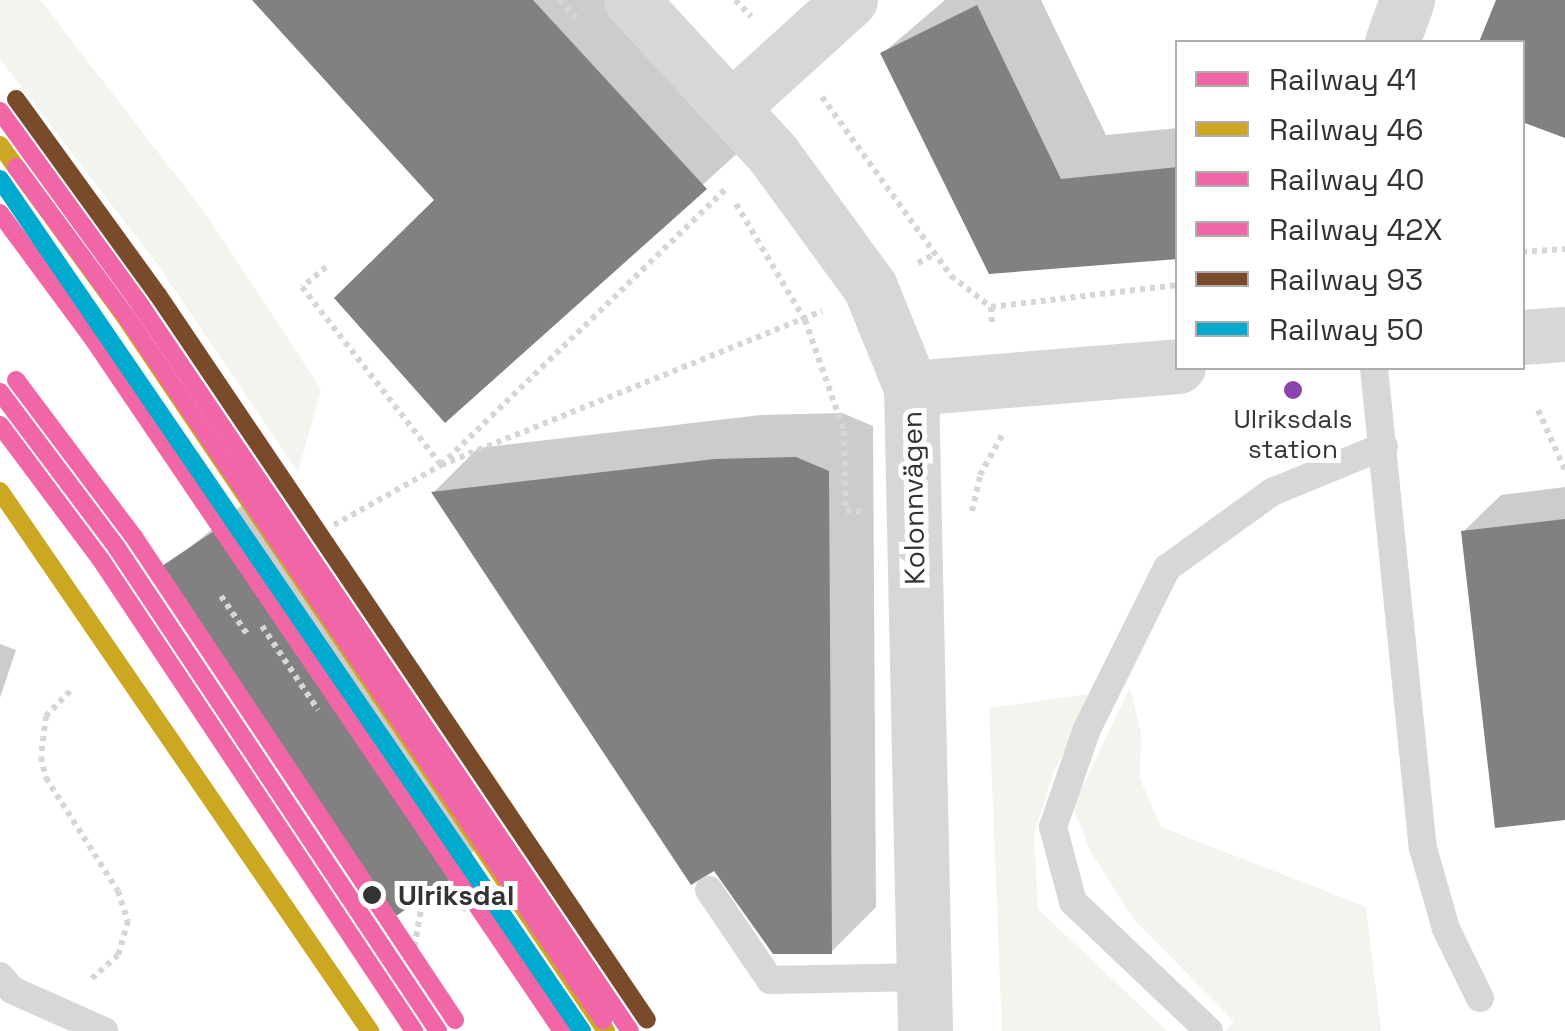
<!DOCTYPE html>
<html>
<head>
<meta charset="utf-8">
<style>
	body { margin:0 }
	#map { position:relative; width:1565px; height:1031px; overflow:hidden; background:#fff; font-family:"Space Grotesk",sans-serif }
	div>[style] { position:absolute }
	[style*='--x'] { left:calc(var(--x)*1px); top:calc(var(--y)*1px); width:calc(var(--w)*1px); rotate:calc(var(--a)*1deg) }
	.green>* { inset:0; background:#f1f5ed }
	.shadow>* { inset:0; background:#0003 }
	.building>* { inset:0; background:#818181; transform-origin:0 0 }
	.path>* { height:6px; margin-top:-3px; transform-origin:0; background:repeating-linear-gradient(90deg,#d6d6d6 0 5px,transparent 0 10px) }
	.lane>* { height:28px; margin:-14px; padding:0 14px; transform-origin:14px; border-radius:14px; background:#d7d7d7 }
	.street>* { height:55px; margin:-27.5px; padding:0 27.5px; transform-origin:27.5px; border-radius:27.5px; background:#d7d7d7 }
	.rail-1>* { height:18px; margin:-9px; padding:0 9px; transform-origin:9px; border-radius:9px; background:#f166a7 }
	.rail-2>* { height:18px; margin:-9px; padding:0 9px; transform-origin:9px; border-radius:9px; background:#cca722 }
	.rail-3>* { height:18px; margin:-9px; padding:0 9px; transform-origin:9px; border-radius:9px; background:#f166a7 }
	.rail-4>* { height:18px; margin:-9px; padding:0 9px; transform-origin:9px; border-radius:9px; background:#f166a7 }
	.rail-5>* { height:18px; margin:-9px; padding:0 9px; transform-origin:9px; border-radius:9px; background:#7a4b2a }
	.rail-6>* { height:18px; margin:-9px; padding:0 9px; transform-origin:9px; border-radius:9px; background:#00a9ce }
	.dots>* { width:28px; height:28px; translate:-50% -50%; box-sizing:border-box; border:5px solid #fff; border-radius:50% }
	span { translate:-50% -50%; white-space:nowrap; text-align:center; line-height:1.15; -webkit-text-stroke:10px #fff; paint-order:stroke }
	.bus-label { font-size:26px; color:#333 }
	.street-label { font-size:28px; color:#333 }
	.stop-label { font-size:28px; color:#333; font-weight:700 }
	.left { translate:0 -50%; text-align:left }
	.legend { position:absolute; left:1175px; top:40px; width:350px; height:330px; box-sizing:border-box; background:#fff; border:2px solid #adadad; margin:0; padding:12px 18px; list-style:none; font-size:30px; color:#333 }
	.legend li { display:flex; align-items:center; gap:20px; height:50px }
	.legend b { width:50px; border:2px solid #adadad }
</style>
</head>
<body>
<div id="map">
	<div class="green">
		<div style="clip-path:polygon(0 0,40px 0,205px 213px,321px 389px,298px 472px,157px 264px,0 59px)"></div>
		<div style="clip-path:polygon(1130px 688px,1141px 733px,1140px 779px,1161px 827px,1366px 907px,1381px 1031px,1225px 1031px,1234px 1021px,1134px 920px,1090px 850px,1073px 806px)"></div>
		<div style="clip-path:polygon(1095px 693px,1053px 773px,1034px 835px,1038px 909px,1167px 1031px,1002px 1031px,989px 708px)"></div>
	</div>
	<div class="shadow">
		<div style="clip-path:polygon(255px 0,605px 0,742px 149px,445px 419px,437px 199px)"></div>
		<div style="clip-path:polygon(945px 0,1041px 0,1106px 135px,1178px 128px,1178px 256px,991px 271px,883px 53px)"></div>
		<div style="clip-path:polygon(842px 413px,873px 426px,876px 907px,831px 952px,434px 492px,478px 448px,761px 415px)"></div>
		<div style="clip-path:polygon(1565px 487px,1565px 817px,1463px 532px,1501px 495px)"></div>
		<div style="clip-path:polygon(246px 502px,478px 847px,447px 878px,164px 568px)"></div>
		<div style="clip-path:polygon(0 644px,16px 650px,0 698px)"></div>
	</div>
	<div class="building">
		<div style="clip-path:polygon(252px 0,533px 0,707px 189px,445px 423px,334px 298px,434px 200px)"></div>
		<div style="clip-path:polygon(1496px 0,1565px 0,1565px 138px,1522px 122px,1522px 42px,1479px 42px)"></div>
		<div style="clip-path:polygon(977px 5px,1061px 179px,1178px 167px,1178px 259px,989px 274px,880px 53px)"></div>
		<div style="clip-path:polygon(796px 457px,829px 471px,832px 954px,773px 954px,714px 871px,691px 885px,431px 492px,715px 459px)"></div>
		<div style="clip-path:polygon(1565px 519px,1565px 820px,1495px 828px,1461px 531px)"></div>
		<div style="left:214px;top:531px;width:421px;height:64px;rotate:56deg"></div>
	</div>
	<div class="path">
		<div style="--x:559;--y:0;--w:28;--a:46"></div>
		<div style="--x:735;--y:0;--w:23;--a:45"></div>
		<div style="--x:822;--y:97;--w:221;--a:54.2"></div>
		<div style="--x:951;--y:276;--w:51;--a:37.8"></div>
		<div style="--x:991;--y:307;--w:188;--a:-6.7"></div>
		<div style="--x:736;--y:204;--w:135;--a:59.3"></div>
		<div style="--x:805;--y:320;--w:118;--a:70.6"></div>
		<div style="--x:844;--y:431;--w:80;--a:88.6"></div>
		<div style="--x:846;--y:511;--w:15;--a:0"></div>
		<div style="--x:1522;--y:252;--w:43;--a:-4"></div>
		<div style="--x:918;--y:263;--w:19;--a:-28"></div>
		<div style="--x:326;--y:267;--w:31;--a:140"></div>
		<div style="--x:302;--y:287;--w:226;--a:52"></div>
		<div style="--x:441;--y:465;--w:397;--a:-44.1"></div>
		<div style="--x:991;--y:307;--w:18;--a:87"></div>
		<div style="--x:1538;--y:410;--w:66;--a:65.8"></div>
		<div style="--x:972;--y:511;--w:37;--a:-77"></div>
		<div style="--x:980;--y:475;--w:49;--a:-60.8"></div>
		<div style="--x:334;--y:525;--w:123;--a:-29.3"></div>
		<div style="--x:441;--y:465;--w:411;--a:-22"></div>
		<div style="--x:221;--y:596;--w:46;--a:55.6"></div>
		<div style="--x:262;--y:626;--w:101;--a:56.3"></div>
		<div style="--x:70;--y:691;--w:35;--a:134"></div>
		<div style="--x:46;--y:716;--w:41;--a:97"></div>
		<div style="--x:41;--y:757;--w:22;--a:77"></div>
		<div style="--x:46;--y:778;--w:134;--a:57.5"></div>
		<div style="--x:118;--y:891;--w:32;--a:72"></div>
		<div style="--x:128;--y:921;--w:35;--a:106"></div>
		<div style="--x:118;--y:955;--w:38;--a:138"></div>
		<div style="--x:411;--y:966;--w:69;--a:-80"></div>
		<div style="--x:423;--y:898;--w:71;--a:13.8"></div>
	</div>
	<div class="lane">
		<div style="--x:1374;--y:368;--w:482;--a:84.2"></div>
		<div style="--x:1423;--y:848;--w:84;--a:74.1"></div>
		<div style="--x:1446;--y:929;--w:77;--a:63.8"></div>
		<div style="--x:709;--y:890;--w:109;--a:55.9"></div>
		<div style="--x:770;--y:980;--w:154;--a:-1.1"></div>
		<div style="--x:0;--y:976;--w:18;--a:49"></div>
		<div style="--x:12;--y:990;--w:101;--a:24"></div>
		<div style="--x:1209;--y:1031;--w:187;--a:-136.5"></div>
		<div style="--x:1073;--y:902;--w:78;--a:-104.9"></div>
		<div style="--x:1053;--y:827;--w:104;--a:-70.9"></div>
		<div style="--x:1087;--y:729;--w:180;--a:-63.6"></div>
		<div style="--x:1167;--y:568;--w:130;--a:-35.9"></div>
		<div style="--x:1272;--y:492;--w:121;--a:-22.3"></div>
	</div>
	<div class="street">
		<div style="--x:631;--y:0;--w:209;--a:47.3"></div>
		<div style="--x:773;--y:154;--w:165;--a:53.9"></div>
		<div style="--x:870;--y:287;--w:109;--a:67.9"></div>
		<div style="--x:911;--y:388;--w:643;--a:88.75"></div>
		<div style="--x:1392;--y:42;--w:45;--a:-70.3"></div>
		<div style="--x:733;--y:106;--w:158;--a:-42.2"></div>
		<div style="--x:1522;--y:337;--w:43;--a:-4"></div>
		<div style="--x:911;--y:388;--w:268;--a:-4.7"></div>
	</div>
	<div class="rail-1">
		<div style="--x:0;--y:111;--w:241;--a:54.1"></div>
		<div style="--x:141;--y:306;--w:874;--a:56"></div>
		<div style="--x:0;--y:392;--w:195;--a:53.1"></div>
		<div style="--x:117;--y:548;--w:580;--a:56.39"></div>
	</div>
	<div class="rail-2">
		<div style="--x:0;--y:145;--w:213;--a:54"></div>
		<div style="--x:125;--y:317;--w:861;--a:56.03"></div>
		<div style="--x:0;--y:491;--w:655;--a:55.58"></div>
	</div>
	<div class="rail-3">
		<div style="--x:0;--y:213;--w:160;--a:53.6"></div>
		<div style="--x:95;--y:342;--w:832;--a:55.87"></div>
		<div style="--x:0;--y:425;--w:169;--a:53.2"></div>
		<div style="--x:101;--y:560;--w:566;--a:56.39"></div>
	</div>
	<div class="rail-4">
		<div style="--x:16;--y:167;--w:189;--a:53.6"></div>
		<div style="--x:128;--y:319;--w:847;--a:55.88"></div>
		<div style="--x:16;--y:380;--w:196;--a:53.1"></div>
		<div style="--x:134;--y:537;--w:580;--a:56.39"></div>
	</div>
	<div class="rail-5">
		<div style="--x:16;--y:99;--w:242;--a:54.1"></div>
		<div style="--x:158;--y:295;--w:874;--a:56"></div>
	</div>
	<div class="rail-6">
		<div style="--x:0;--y:179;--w:1032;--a:55.66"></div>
	</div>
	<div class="dots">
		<div style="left:1293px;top:390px;background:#8e44ad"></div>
		<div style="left:372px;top:895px;background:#333"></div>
	</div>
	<div class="bus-label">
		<span style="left:1293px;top:435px">Ulriksdals<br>station</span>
	</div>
	<div class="street-label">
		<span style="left:913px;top:498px;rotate:-91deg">Kolonnvägen</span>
	</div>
	<div class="stop-label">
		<span class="left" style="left:398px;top:895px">Ulriksdal</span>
	</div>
	<ul class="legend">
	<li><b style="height:12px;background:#f166a7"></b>Railway 41</li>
	<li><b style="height:12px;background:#cca722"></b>Railway 46</li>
	<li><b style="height:12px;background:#f166a7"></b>Railway 40</li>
	<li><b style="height:12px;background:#f166a7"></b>Railway 42X</li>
	<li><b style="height:12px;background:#7a4b2a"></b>Railway 93</li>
	<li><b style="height:12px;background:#00a9ce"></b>Railway 50</li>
	</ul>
</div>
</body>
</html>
